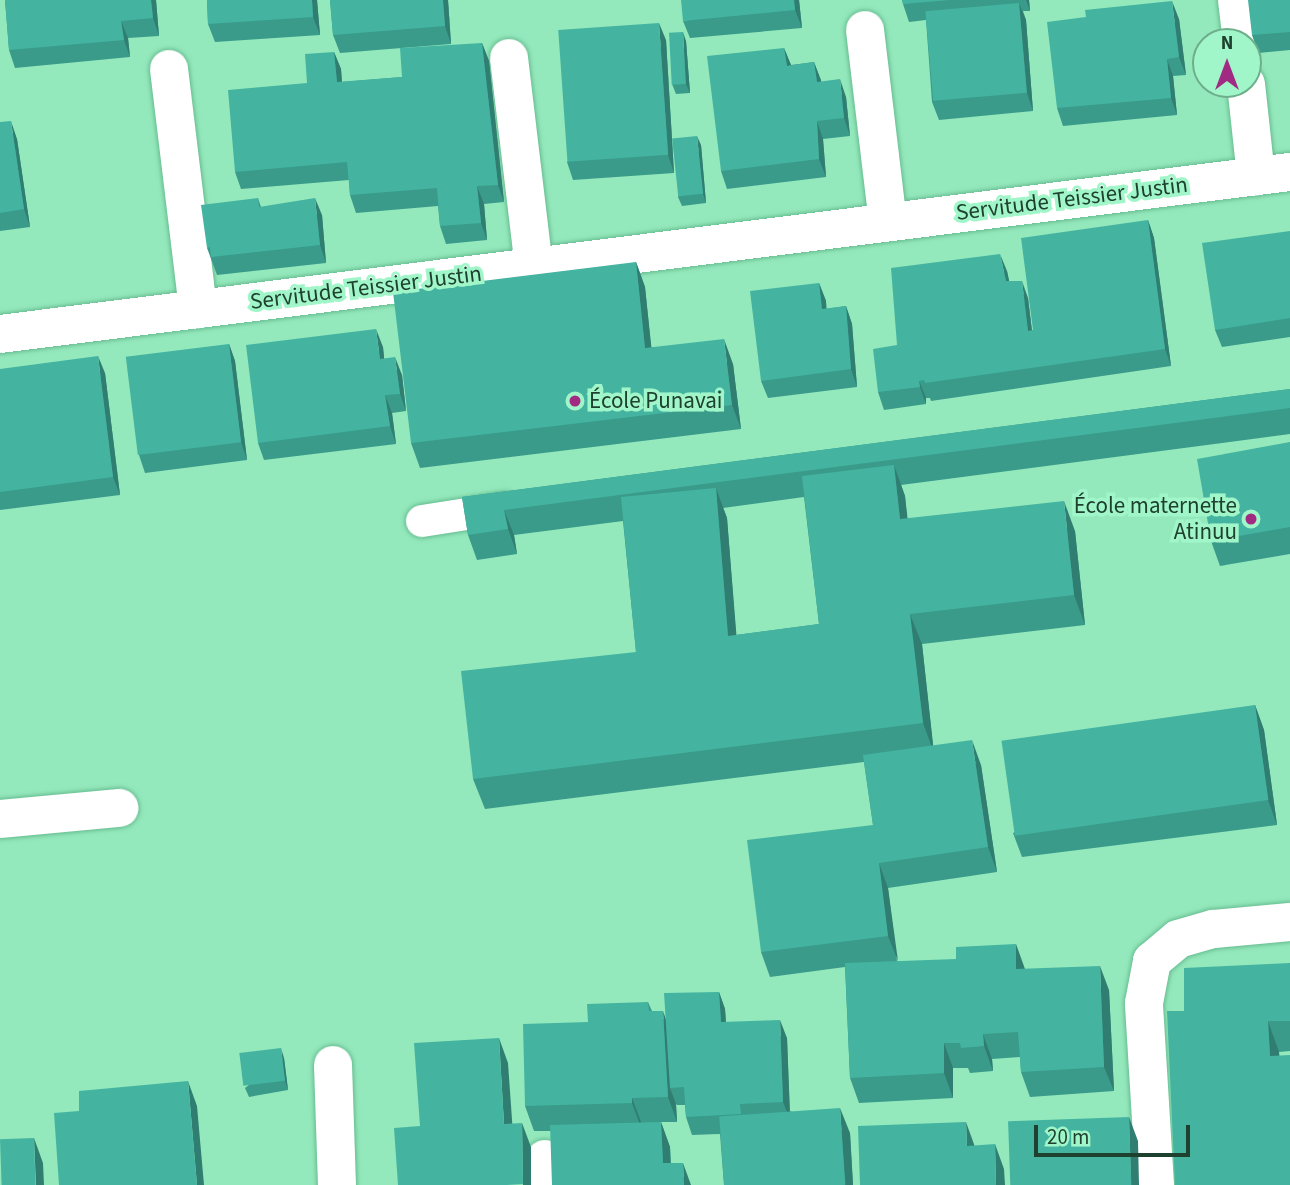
<!DOCTYPE html>
<html>
<head>
<meta charset="utf-8">
<style>
	body { margin:0 }
	#map { position:relative; width:1290px; height:1185px; overflow:hidden; background:#94e9bc; font-family:"Source Sans 3",sans-serif }
	div>[style] { position:absolute }
	[style*='--x'] { left:calc(var(--x)*1px); top:calc(var(--y)*1px); width:calc(var(--w)*1px); rotate:calc(var(--a)*1deg) }
	.roads { filter:drop-shadow(0 0 2px #67bc91) drop-shadow(0 0 2px #67bc91) }
	.service>* { height:32px; margin:-16px; padding:0 16px; transform-origin:16px; border-radius:16px; background:#fff }
	.minor>* { height:38px; margin:-19px; padding:0 19px; transform-origin:19px; border-radius:19px; background:#fff }
	.wall>* { inset:0; background:#3a9b8a }
	.shaded-wall>* { inset:0; background:#307e71 }
	.building>* { inset:0; background:#44b4a1; transform-origin:0 0 }
	.dots>* { width:19px; height:19px; translate:-50% -50%; box-sizing:border-box; border:4px solid #a1f6c9; border-radius:50% }
	span { translate:-50% -50%; white-space:nowrap; text-align:center; line-height:1.15; -webkit-text-stroke:7px #a1f6c9; paint-order:stroke }
	.street-label { font-size:23px; color:#1e412f }
	.poi-label { font-size:23px; color:#1e412f }
	.left { translate:0 -50%; text-align:left }
	.right { translate:-100% -50%; text-align:right }
	.north { position:absolute; left:1192px; top:28px; width:70px; height:70px; box-sizing:border-box; background:#a1f6c9; border:2px solid #6dae8b; border-radius:50%; rotate:0deg; font-size:19px; font-weight:700; line-height:28px; text-align:center; color:#1e412f }
	.north::after { content:''; display:block; margin:auto; width:24px; height:32px; background:#a12b83; clip-path:polygon(50% 0,100% 100%,50% 72%,0 100%) }
	.scale { position:absolute; left:1034px; top:1125px; width:156px; height:32px; box-sizing:border-box; border:4px solid #1e412f; border-top:0; padding-left:9px; font-size:21px; line-height:24px; white-space:nowrap; color:#1e412f; -webkit-text-stroke:5px #a1f6c9; paint-order:stroke }
</style>
</head>
<body>
<div id="map">
	<div class="roads">
		<div class="service">
			<div style="--x:422;--y:521;--w:84;--a:-8.9"></div>
		</div>
		<div class="minor">
			<div style="--x:1237;--y:0;--w:42;--a:83.2"></div>
			<div style="--x:865;--y:30;--w:193;--a:83.2"></div>
			<div style="--x:509;--y:58;--w:210;--a:83.2"></div>
			<div style="--x:169;--y:69;--w:242;--a:83.1"></div>
			<div style="--x:1246;--y:84;--w:93;--a:83.8"></div>
			<div style="--x:0;--y:334;--w:1300;--a:-7.16"></div>
			<div style="--x:0;--y:819;--w:120;--a:-5.3"></div>
			<div style="--x:333;--y:1065;--w:120;--a:88.1"></div>
			<div style="--x:545;--y:1159;--w:26;--a:88"></div>
			<div style="--x:1155;--y:1185;--w:182;--a:-93.5"></div>
			<div style="--x:1144;--y:1003;--w:43;--a:-79.2"></div>
			<div style="--x:1152;--y:961;--w:34;--a:-40"></div>
			<div style="--x:1178;--y:939;--w:37;--a:-16"></div>
			<div style="--x:1214;--y:929;--w:76;--a:-5.3"></div>
		</div>
	</div>
	<div class="wall">
		<div style="clip-path:polygon(5px 0,156px 0,159px 36px,128px 38px,130px 57px,15px 68px,9px 50px)"></div>
		<div style="clip-path:polygon(207px 0,317px 0,320px 35px,215px 42px,208px 24px)"></div>
		<div style="clip-path:polygon(330px 0,448px 0,451px 44px,340px 53px,333px 35px)"></div>
		<div style="clip-path:polygon(799px 0,802px 28px,690px 38px,683px 21px)"></div>
		<div style="clip-path:polygon(902px 0,1029px 0,1030px 11px,1023px 11px,1026px 20px,1033px 111px,939px 120px,932px 102px,926px 20px,909px 22px,903px 4px)"></div>
		<div style="clip-path:polygon(1290px 0,1290px 50px,1258px 53px,1252px 35px)"></div>
		<div style="clip-path:polygon(1179px 19px,1186px 75px,1173px 76px,1177px 115px,1063px 126px,1057px 108px)"></div>
		<div style="clip-path:polygon(666px 40px,674px 173px,573px 180px,567px 162px)"></div>
		<div style="clip-path:polygon(686px 41px,690px 93px,676px 94px,672px 84px)"></div>
		<div style="clip-path:polygon(482px 43px,489px 61px,504px 202px,484px 204px,487px 240px,446px 244px,440px 226px,438px 206px,356px 213px,350px 195px,349px 180px,241px 189px,235px 172px,307px 83px,334px 52px,341px 69px,342px 82px,402px 77px)"></div>
		<div style="clip-path:polygon(784px 48px,791px 65px,814px 62px,821px 82px,846px 97px,850px 136px,823px 139px,826px 177px,727px 189px,721px 171px)"></div>
		<div style="clip-path:polygon(0 122px,17px 139px,30px 227px,0 231px)"></div>
		<div style="clip-path:polygon(701px 145px,706px 203px,682px 206px,678px 197px)"></div>
		<div style="clip-path:polygon(258px 198px,261px 207px,322px 215px,326px 263px,217px 275px,207px 248px)"></div>
		<div style="clip-path:polygon(1148px 220px,1154px 238px,1171px 366px,931px 401px,930px 398px,926px 398px,926px 404px,884px 410px,878px 392px,897px 345px,1007px 271px,1009px 281px,1028px 298px,1032px 330px,1033px 330px)"></div>
		<div style="clip-path:polygon(1290px 231px,1290px 337px,1222px 347px,1215px 330px)"></div>
		<div style="clip-path:polygon(636px 262px,645px 287px,651px 347px,733px 364px,741px 429px,420px 468px,411px 443px)"></div>
		<div style="clip-path:polygon(819px 283px,826px 301px,826px 309px,846px 306px,852px 324px,857px 387px,768px 398px,761px 381px)"></div>
		<div style="clip-path:polygon(229px 344px,235px 361px,247px 460px,145px 473px,139px 455px)"></div>
		<div style="clip-path:polygon(383px 347px,384px 359px,402px 375px,406px 411px,392px 413px,396px 444px,264px 460px,258px 443px)"></div>
		<div style="clip-path:polygon(0 369px,105px 373px,120px 495px,0 510px)"></div>
		<div style="clip-path:polygon(evenodd,1290px 389px,1290px 434px,901px 485px,905px 496px,907px 518px,1075px 531px,1085px 625px,922px 644px,933px 746px,981px 765px,997px 872px,888px 888px,897px 961px,1025px 969px,1109px 990px,1114px 1091px,1030px 1097px,1021px 1072px,1020px 1057px,992px 1059px,993px 1071px,970px 1073px,968px 1068px,953px 1068px,953px 1098px,859px 1103px,850px 1078px,845px 967px,770px 977px,761px 952px,873px 825px,864px 762px,485px 809px,473px 779px,636px 652px,623px 521px,514px 535px,517px 554px,477px 560px,468px 535px,462px 497px,1290px 389px,804px 497px,819px 624px,736px 635px,727px 518px,723px 508px,804px 497px)"></div>
		<div style="clip-path:polygon(1290px 442px,1290px 554px,1220px 566px,1211px 541px)"></div>
		<div style="clip-path:polygon(1255px 705px,1264px 730px,1277px 825px,1022px 857px,1013px 833px)"></div>
		<div style="clip-path:polygon(1290px 963px,1290px 1051px,1279px 1052px,1290px 1185px,1184px 1011px)"></div>
		<div style="clip-path:polygon(719px 992px,725px 1009px,726px 1022px,787px 1038px,790px 1111px,850px 1133px,853px 1185px,724px 1185px,720px 1134px,692px 1135px,686px 1117px,685px 1105px,677px 1105px,676px 1104px,677px 1122px,661px 1122px,670px 1147px,671px 1163px,691px 1185px,550px 1131px,534px 1131px,525px 1106px,588px 1022px,648px 1002px,652px 1011px,666px 1021px)"></div>
		<div style="clip-path:polygon(284px 1058px,288px 1090px,249px 1097px,245px 1088px)"></div>
	</div>
	<div class="shaded-wall">
		<div style="clip-path:polygon(151px 0,156px 0,159px 36px,153px 18px)"></div>
		<div style="clip-path:polygon(312px 0,317px 0,320px 35px,313px 17px)"></div>
		<div style="clip-path:polygon(443px 0,448px 0,451px 44px,445px 26px)"></div>
		<div style="clip-path:polygon(794px 0,799px 0,802px 28px,795px 10px)"></div>
		<div style="clip-path:polygon(1026px 0,1029px 0,1030px 11px)"></div>
		<div style="clip-path:polygon(1172px 1px,1179px 19px,1186px 75px,1179px 57px)"></div>
		<div style="clip-path:polygon(1019px 3px,1026px 20px,1033px 111px,1027px 93px)"></div>
		<div style="clip-path:polygon(121px 21px,128px 38px,130px 57px,124px 40px)"></div>
		<div style="clip-path:polygon(659px 23px,666px 40px,674px 173px,668px 155px)"></div>
		<div style="clip-path:polygon(683px 32px,686px 41px,690px 93px,686px 84px)"></div>
		<div style="clip-path:polygon(482px 43px,489px 61px,504px 202px,498px 185px)"></div>
		<div style="clip-path:polygon(784px 48px,791px 65px,787px 66px)"></div>
		<div style="clip-path:polygon(334px 52px,341px 69px,343px 100px,337px 82px)"></div>
		<div style="clip-path:polygon(1167px 59px,1173px 76px,1177px 115px,1171px 98px)"></div>
		<div style="clip-path:polygon(814px 62px,821px 80px,823px 100px,817px 82px)"></div>
		<div style="clip-path:polygon(840px 79px,846px 97px,850px 136px,844px 118px)"></div>
		<div style="clip-path:polygon(11px 121px,17px 139px,30px 227px,24px 209px)"></div>
		<div style="clip-path:polygon(817px 121px,823px 139px,826px 177px,819px 159px)"></div>
		<div style="clip-path:polygon(697px 136px,701px 145px,706px 203px,703px 194px)"></div>
		<div style="clip-path:polygon(477px 186px,484px 204px,487px 240px,481px 223px)"></div>
		<div style="clip-path:polygon(315px 198px,322px 215px,326px 263px,320px 245px)"></div>
		<div style="clip-path:polygon(1148px 220px,1154px 238px,1171px 366px,1165px 349px)"></div>
		<div style="clip-path:polygon(1000px 254px,1007px 271px,1013px 299px,1006px 281px)"></div>
		<div style="clip-path:polygon(636px 262px,645px 287px,654px 372px,645px 348px)"></div>
		<div style="clip-path:polygon(1022px 281px,1028px 298px,1034px 349px,1028px 331px)"></div>
		<div style="clip-path:polygon(819px 283px,826px 301px,828px 327px,822px 309px)"></div>
		<div style="clip-path:polygon(846px 306px,852px 324px,857px 387px,851px 369px)"></div>
		<div style="clip-path:polygon(376px 329px,383px 347px,386px 377px,380px 359px)"></div>
		<div style="clip-path:polygon(724px 339px,733px 364px,741px 429px,732px 405px)"></div>
		<div style="clip-path:polygon(229px 344px,235px 361px,247px 460px,241px 442px)"></div>
		<div style="clip-path:polygon(98px 356px,105px 373px,120px 495px,113px 477px)"></div>
		<div style="clip-path:polygon(395px 357px,402px 375px,406px 411px,400px 394px)"></div>
		<div style="clip-path:polygon(919px 381px,926px 398px,926px 404px,920px 387px)"></div>
		<div style="clip-path:polygon(385px 395px,392px 413px,396px 444px,390px 426px)"></div>
		<div style="clip-path:polygon(894px 465px,905px 496px,911px 549px,900px 519px)"></div>
		<div style="clip-path:polygon(716px 488px,727px 518px,739px 667px,728px 636px)"></div>
		<div style="clip-path:polygon(1064px 501px,1075px 531px,1085px 625px,1074px 595px)"></div>
		<div style="clip-path:polygon(504px 510px,514px 535px,517px 554px,508px 529px)"></div>
		<div style="clip-path:polygon(910px 614px,922px 644px,934px 753px,923px 723px)"></div>
		<div style="clip-path:polygon(1255px 705px,1264px 730px,1277px 825px,1268px 800px)"></div>
		<div style="clip-path:polygon(972px 740px,981px 765px,997px 872px,988px 847px)"></div>
		<div style="clip-path:polygon(879px 863px,888px 888px,898px 961px,888px 936px)"></div>
		<div style="clip-path:polygon(1016px 944px,1025px 969px,1016px 969px)"></div>
		<div style="clip-path:polygon(1100px 966px,1109px 990px,1114px 1091px,1104px 1067px)"></div>
		<div style="clip-path:polygon(719px 992px,725px 1009px,727px 1040px,721px 1022px)"></div>
		<div style="clip-path:polygon(663px 1011px,672px 1036px,670px 1088px,676px 1104px,677px 1122px,668px 1097px)"></div>
		<div style="clip-path:polygon(780px 1020px,787px 1038px,790px 1120px,783px 1102px)"></div>
		<div style="clip-path:polygon(1268px 1021px,1279px 1052px,1281px 1086px,1270px 1056px)"></div>
		<div style="clip-path:polygon(983px 1034px,992px 1059px,993px 1071px,984px 1046px)"></div>
		<div style="clip-path:polygon(499px 1038px,508px 1063px,514px 1148px,504px 1124px)"></div>
		<div style="clip-path:polygon(944px 1043px,953px 1068px,953px 1098px,944px 1073px)"></div>
		<div style="clip-path:polygon(281px 1048px,284px 1058px,288px 1090px,285px 1081px)"></div>
		<div style="clip-path:polygon(188px 1081px,197px 1106px,204px 1185px,197px 1185px)"></div>
		<div style="clip-path:polygon(632px 1098px,641px 1122px,641px 1128px,632px 1103px)"></div>
		<div style="clip-path:polygon(840px 1108px,850px 1133px,853px 1185px,845px 1185px)"></div>
		<div style="clip-path:polygon(1129px 1117px,1138px 1141px,1139px 1185px,1131px 1185px)"></div>
		<div style="clip-path:polygon(661px 1122px,670px 1147px,671px 1185px,663px 1163px)"></div>
		<div style="clip-path:polygon(966px 1122px,975px 1147px,967px 1146px)"></div>
		<div style="clip-path:polygon(522px 1123px,531px 1147px,531px 1185px,523px 1185px,523px 1184px)"></div>
		<div style="clip-path:polygon(34px 1138px,43px 1163px,44px 1185px,36px 1185px)"></div>
		<div style="clip-path:polygon(995px 1144px,1004px 1169px,1005px 1185px,996px 1185px)"></div>
		<div style="clip-path:polygon(683px 1163px,691px 1185px,684px 1185px)"></div>
	</div>
	<div class="building">
		<div style="clip-path:polygon(5px 0,151px 0,153px 18px,121px 21px,124px 40px,9px 50px)"></div>
		<div style="clip-path:polygon(207px 0,312px 0,313px 17px,208px 24px)"></div>
		<div style="clip-path:polygon(330px 0,443px 0,445px 26px,333px 35px)"></div>
		<div style="clip-path:polygon(681px 0,794px 0,795px 10px,683px 21px)"></div>
		<div style="clip-path:polygon(902px 0,950px 0,903px 4px)"></div>
		<div style="clip-path:polygon(1248px 0,1290px 0,1290px 32px,1252px 35px)"></div>
		<div style="clip-path:polygon(1172px 1px,1179px 57px,1167px 59px,1171px 98px,1057px 108px,1047px 22px,1086px 17px,1085px 10px)"></div>
		<div style="left:1019px;top:3px;width:90px;height:94px;rotate:85deg"></div>
		<div style="left:659px;top:23px;width:132px;height:101px;rotate:86deg"></div>
		<div style="left:683px;top:32px;width:52px;height:14px;rotate:87deg"></div>
		<div style="clip-path:polygon(482px 43px,498px 185px,477px 186px,481px 223px,440px 226px,437px 188px,350px 195px,347px 162px,235px 172px,228px 90px,307px 83px,305px 54px,334px 52px,337px 82px,402px 77px,400px 48px)"></div>
		<div style="clip-path:polygon(784px 48px,787px 66px,814px 62px,817px 82px,840px 79px,844px 118px,817px 121px,819px 159px,721px 171px,707px 56px)"></div>
		<div style="clip-path:polygon(11px 121px,24px 209px,0 213px,0 122px)"></div>
		<div style="left:697px;top:136px;width:58px;height:25px;rotate:84deg"></div>
		<div style="clip-path:polygon(258px 198px,259px 207px,315px 198px,320px 245px,211px 257px,210px 247px,207px 248px,201px 205px)"></div>
		<div style="clip-path:polygon(1148px 220px,1165px 349px,925px 383px,924px 380px,919px 381px,920px 387px,878px 392px,873px 349px,897px 345px,891px 268px,1000px 254px,1006px 281px,1022px 281px,1028px 331px,1033px 330px,1021px 238px)"></div>
		<div style="clip-path:polygon(1290px 231px,1290px 318px,1215px 330px,1202px 243px)"></div>
		<div style="clip-path:polygon(636px 262px,645px 348px,724px 339px,732px 405px,411px 443px,393px 292px)"></div>
		<div style="clip-path:polygon(819px 283px,822px 309px,846px 306px,851px 369px,761px 381px,750px 291px)"></div>
		<div style="clip-path:polygon(376px 329px,380px 359px,395px 357px,400px 394px,385px 395px,390px 426px,258px 443px,246px 345px)"></div>
		<div style="left:229px;top:344px;width:99px;height:104px;rotate:83deg"></div>
		<div style="clip-path:polygon(98px 356px,113px 477px,0 492px,0 369px)"></div>
		<div style="clip-path:polygon(1290px 389px,1290px 408px,504px 510px,508px 529px,468px 535px,462px 497px)"></div>
		<div style="clip-path:polygon(1290px 442px,1290px 527px,1211px 541px,1197px 459px)"></div>
		<div style="clip-path:polygon(894px 465px,900px 519px,1064px 501px,1074px 595px,910px 614px,923px 723px,473px 779px,461px 671px,636px 652px,621px 497px,716px 488px,728px 636px,819px 624px,802px 476px)"></div>
		<div style="left:1255px;top:705px;width:96px;height:256px;rotate:82deg"></div>
		<div style="clip-path:polygon(972px 740px,988px 847px,879px 863px,888px 936px,761px 952px,747px 840px,873px 825px,863px 755px)"></div>
		<div style="clip-path:polygon(1016px 944px,1016px 969px,1100px 966px,1104px 1067px,1021px 1072px,1018px 1032px,983px 1034px,984px 1046px,961px 1048px,960px 1043px,944px 1043px,944px 1073px,850px 1078px,845px 963px,956px 959px,956px 947px)"></div>
		<div style="clip-path:polygon(1290px 963px,1290px 1021px,1268px 1021px,1270px 1056px,1290px 1055px,1290px 1185px,1175px 1185px,1167px 1011px,1184px 1011px,1184px 968px)"></div>
		<div style="clip-path:polygon(719px 992px,721px 1022px,780px 1020px,783px 1102px,740px 1104px,741px 1114px,686px 1117px,684px 1087px,670px 1088px,664px 993px)"></div>
		<div style="clip-path:polygon(648px 1002px,649px 1011px,663px 1011px,668px 1097px,632px 1098px,632px 1103px,525px 1106px,523px 1024px,588px 1022px,587px 1004px)"></div>
		<div style="clip-path:polygon(499px 1038px,504px 1124px,522px 1123px,523px 1184px,507px 1185px,398px 1185px,394px 1128px,420px 1126px,414px 1043px)"></div>
		<div style="left:281px;top:1048px;width:33px;height:42px;rotate:83deg"></div>
		<div style="clip-path:polygon(188px 1081px,197px 1185px,59px 1185px,54px 1113px,79px 1111px,79px 1091px)"></div>
		<div style="left:840px;top:1108px;width:77px;height:121px;rotate:86deg"></div>
		<div style="left:1129px;top:1117px;width:68px;height:121px;rotate:88deg"></div>
		<div style="clip-path:polygon(661px 1122px,663px 1163px,683px 1163px,684px 1185px,552px 1185px,550px 1125px)"></div>
		<div style="clip-path:polygon(966px 1122px,967px 1146px,995px 1144px,996px 1185px,860px 1185px,858px 1126px)"></div>
		<div style="left:34px;top:1138px;width:47px;height:34px;rotate:88deg"></div>
	</div>
	<div class="dots">
		<div style="left:575px;top:401px;background:#a12b83"></div>
		<div style="left:1251px;top:519px;background:#a12b83"></div>
	</div>
	<div class="street-label">
		<span style="left:1072px;top:199px;rotate:-7deg">Servitude Teissier Justin</span>
		<span style="left:366px;top:288px;rotate:-7deg">Servitude Teissier Justin</span>
	</div>
	<div class="poi-label">
		<span class="left" style="left:589px;top:401px">École Punavai</span>
		<span class="right" style="left:1237px;top:519px">École maternette<br>Atinuu</span>
	</div>
	<div class="north">N</div>
	<div class="scale">20 m</div>
</div>
</body>
</html>
